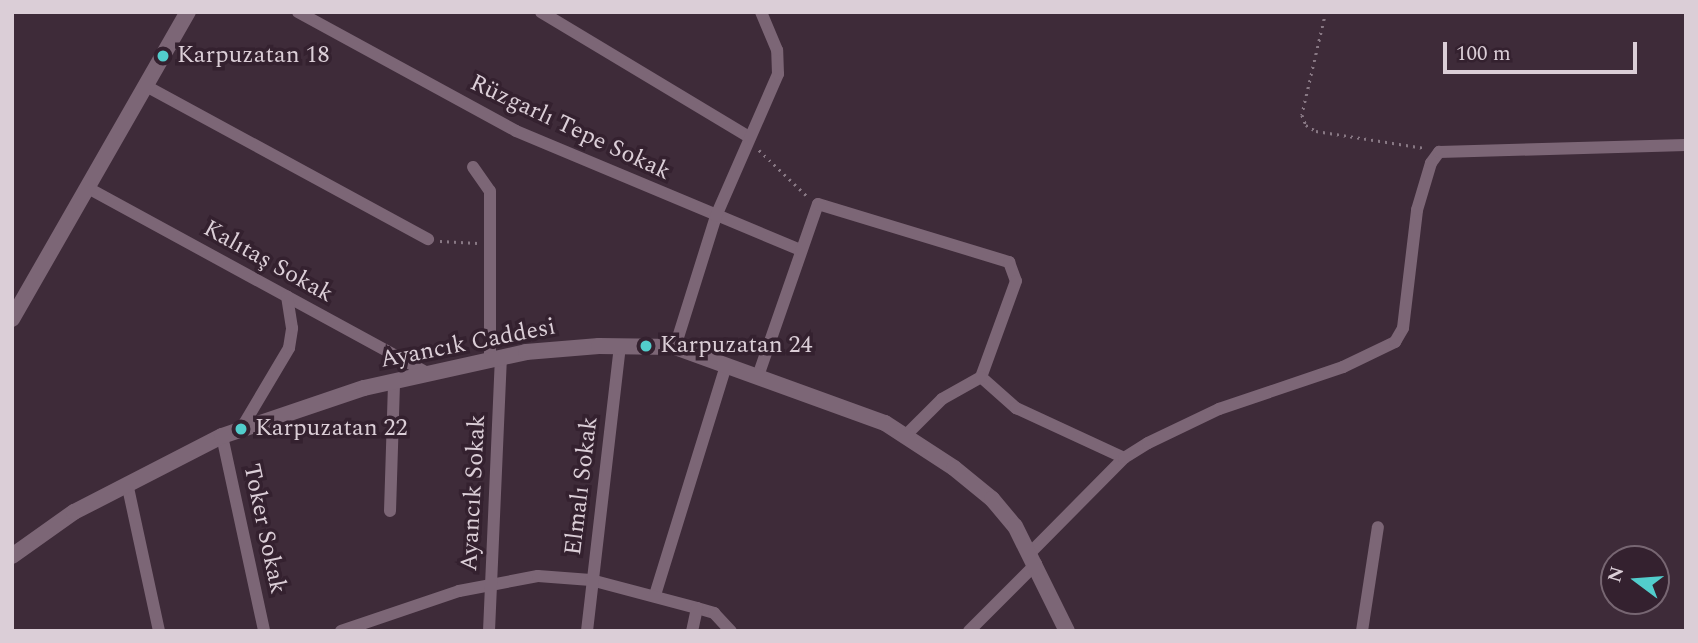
<!DOCTYPE html>
<html>
<head>
<meta charset="utf-8">
<style>
	body { margin:0 }
	#map { position:relative; width:1698px; height:643px; overflow:hidden; background:#3e2b39; font-family:Spectral,serif }
	div>[style] { position:absolute }
	[style*='--x'] { left:calc(var(--x)*1px); top:calc(var(--y)*1px); width:calc(var(--w)*1px); rotate:calc(var(--a)*1deg) }
	.path>* { height:2.5px; margin-top:-1.25px; transform-origin:0; background:repeating-linear-gradient(90deg,#887884 0 2px,transparent 0 7px) }
	.minor>* { height:12px; margin:-6px; padding:0 6px; transform-origin:6px; border-radius:6px; background:#7c6676 }
	.tertiary>* { height:16px; margin:-8px; padding:0 8px; transform-origin:8px; border-radius:8px; background:#7c6676 }
	.dots>* { width:19px; height:19px; translate:-50% -50%; box-sizing:border-box; border:4px solid #34212f; border-radius:50% }
	span { translate:-50% -50%; white-space:nowrap; text-align:center; line-height:1.15; -webkit-text-stroke:7px #34212f; paint-order:stroke }
	.poi-label { font-size:24px; color:#dbced7 }
	.left { translate:0 -50%; text-align:left }
	.street-label { font-size:24px; color:#dbced7 }
	.frame { position:absolute; inset:0; border:14px solid #dbced7; pointer-events:none }
	.north { position:absolute; left:1600px; top:545px; width:70px; height:70px; box-sizing:border-box; background:#34212f; border:2px solid #776672; border-radius:50%; rotate:286deg; font-size:19px; font-weight:700; line-height:28px; text-align:center; color:#dbced7 }
	.north::after { content:''; display:block; margin:auto; width:24px; height:32px; background:#52cdcc; clip-path:polygon(50% 0,100% 100%,50% 72%,0 100%) }
	.scale { position:absolute; left:1443px; top:42px; width:194px; height:32px; box-sizing:border-box; border:4px solid #dbced7; border-top:0; padding-left:9px; font-size:21px; line-height:24px; white-space:nowrap; color:#dbced7; -webkit-text-stroke:5px #34212f; paint-order:stroke }
</style>
</head>
<body>
<div id="map">
	<div class="path">
		<div style="--x:1326;--y:12;--w:106;--a:103.1"></div>
		<div style="--x:1302;--y:115;--w:11;--a:68"></div>
		<div style="--x:1306;--y:125;--w:12;--a:31"></div>
		<div style="--x:1316;--y:131;--w:110;--a:8.9"></div>
		<div style="--x:759;--y:150;--w:69;--a:43.8"></div>
		<div style="--x:440;--y:241;--w:38;--a:3"></div>
	</div>
	<div class="minor">
		<div style="--x:298;--y:12;--w:248;--a:28.6"></div>
		<div style="--x:516;--y:131;--w:309;--a:22.7"></div>
		<div style="--x:541;--y:12;--w:243;--a:31"></div>
		<div style="--x:146;--y:86;--w:321;--a:28.5"></div>
		<div style="--x:473;--y:167;--w:29;--a:55"></div>
		<div style="--x:490;--y:191;--w:168;--a:90"></div>
		<div style="--x:88;--y:188;--w:387;--a:28.6"></div>
		<div style="--x:675;--y:347;--w:137;--a:-72.6"></div>
		<div style="--x:716;--y:216;--w:155;--a:-66.4"></div>
		<div style="--x:778;--y:74;--w:24;--a:-92"></div>
		<div style="--x:777;--y:50;--w:41;--a:-112.8"></div>
		<div style="--x:758;--y:376;--w:182;--a:-70.8"></div>
		<div style="--x:818;--y:204;--w:200;--a:16.9"></div>
		<div style="--x:1009;--y:262;--w:20;--a:70"></div>
		<div style="--x:1016;--y:281;--w:102;--a:110"></div>
		<div style="--x:981;--y:377;--w:47;--a:41.5"></div>
		<div style="--x:1016;--y:408;--w:119;--a:24.8"></div>
		<div style="--x:241;--y:429;--w:94;--a:-59.3"></div>
		<div style="--x:289;--y:348;--w:20;--a:-81"></div>
		<div style="--x:292;--y:328;--w:32;--a:-99"></div>
		<div style="--x:906;--y:435;--w:51;--a:-45"></div>
		<div style="--x:942;--y:399;--w:45;--a:-29.4"></div>
		<div style="--x:222;--y:436;--w:199;--a:77.8"></div>
		<div style="--x:127;--y:483;--w:151;--a:77.8"></div>
		<div style="--x:390;--y:511;--w:130;--a:-88.2"></div>
		<div style="--x:1030;--y:553;--w:134;--a:-45.3"></div>
		<div style="--x:1124;--y:458;--w:28;--a:-32"></div>
		<div style="--x:1148;--y:443;--w:79;--a:-25.6"></div>
		<div style="--x:1219;--y:409;--w:131;--a:-18.7"></div>
		<div style="--x:1343;--y:367;--w:58;--a:-25.7"></div>
		<div style="--x:1395;--y:342;--w:16;--a:-60"></div>
		<div style="--x:1403;--y:328;--w:119;--a:-83.2"></div>
		<div style="--x:1417;--y:210;--w:49;--a:-73.4"></div>
		<div style="--x:1431;--y:163;--w:14;--a:-54"></div>
		<div style="--x:1439;--y:152;--w:247;--a:-1.6"></div>
		<div style="--x:655;--y:595;--w:241;--a:-72.8"></div>
		<div style="--x:697;--y:608;--w:18;--a:16"></div>
		<div style="--x:714;--y:613;--w:25;--a:47"></div>
		<div style="--x:341;--y:631;--w:125;--a:-18.7"></div>
		<div style="--x:459;--y:591;--w:80;--a:-10.8"></div>
		<div style="--x:538;--y:576;--w:53;--a:4.3"></div>
		<div style="--x:591;--y:580;--w:110;--a:14.8"></div>
		<div style="--x:697;--y:608;--w:24;--a:102"></div>
		<div style="--x:489;--y:631;--w:275;--a:-87.5"></div>
		<div style="--x:587;--y:631;--w:287;--a:-83.4"></div>
		<div style="--x:969;--y:631;--w:95;--a:-45"></div>
		<div style="--x:1362;--y:631;--w:105;--a:-81.3"></div>
	</div>
	<div class="tertiary">
		<div style="--x:12;--y:319;--w:354;--a:-60.2"></div>
		<div style="--x:12;--y:556;--w:76;--a:-35.4"></div>
		<div style="--x:74;--y:512;--w:166;--a:-27.2"></div>
		<div style="--x:222;--y:436;--w:150;--a:-18.7"></div>
		<div style="--x:364;--y:388;--w:166;--a:-12.5"></div>
		<div style="--x:526;--y:352;--w:73;--a:-4.7"></div>
		<div style="--x:599;--y:346;--w:76;--a:0.8"></div>
		<div style="--x:675;--y:347;--w:223;--a:19.9"></div>
		<div style="--x:885;--y:423;--w:82;--a:33.1"></div>
		<div style="--x:954;--y:468;--w:49;--a:39.2"></div>
		<div style="--x:992;--y:499;--w:35;--a:50"></div>
		<div style="--x:1015;--y:526;--w:117;--a:63.7"></div>
	</div>
	<div class="dots">
		<div style="left:163px;top:56px;background:#52cdcc"></div>
		<div style="left:646px;top:346px;background:#52cdcc"></div>
		<div style="left:241px;top:429px;background:#52cdcc"></div>
	</div>
	<div class="poi-label">
		<span class="left" style="left:177px;top:56px">Karpuzatan 18</span>
		<span class="left" style="left:660px;top:346px">Karpuzatan 24</span>
		<span class="left" style="left:255px;top:429px">Karpuzatan 22</span>
	</div>
	<div class="street-label">
		<span style="left:570px;top:128px;rotate:25deg">Rüzgarlı Tepe Sokak</span>
		<span style="left:268px;top:262px;rotate:29deg">Kalıtaş Sokak</span>
		<span style="left:468px;top:344px;rotate:-11deg">Ayancık Caddesi</span>
		<span style="left:582px;top:486px;rotate:-83deg">Elmalı Sokak</span>
		<span style="left:474px;top:493px;rotate:-87deg">Ayancık Sokak</span>
		<span style="left:264px;top:529px;rotate:78deg">Toker Sokak</span>
	</div>
	<div class="frame"></div>
	<div class="north">N</div>
	<div class="scale">100 m</div>
</div>
</body>
</html>
